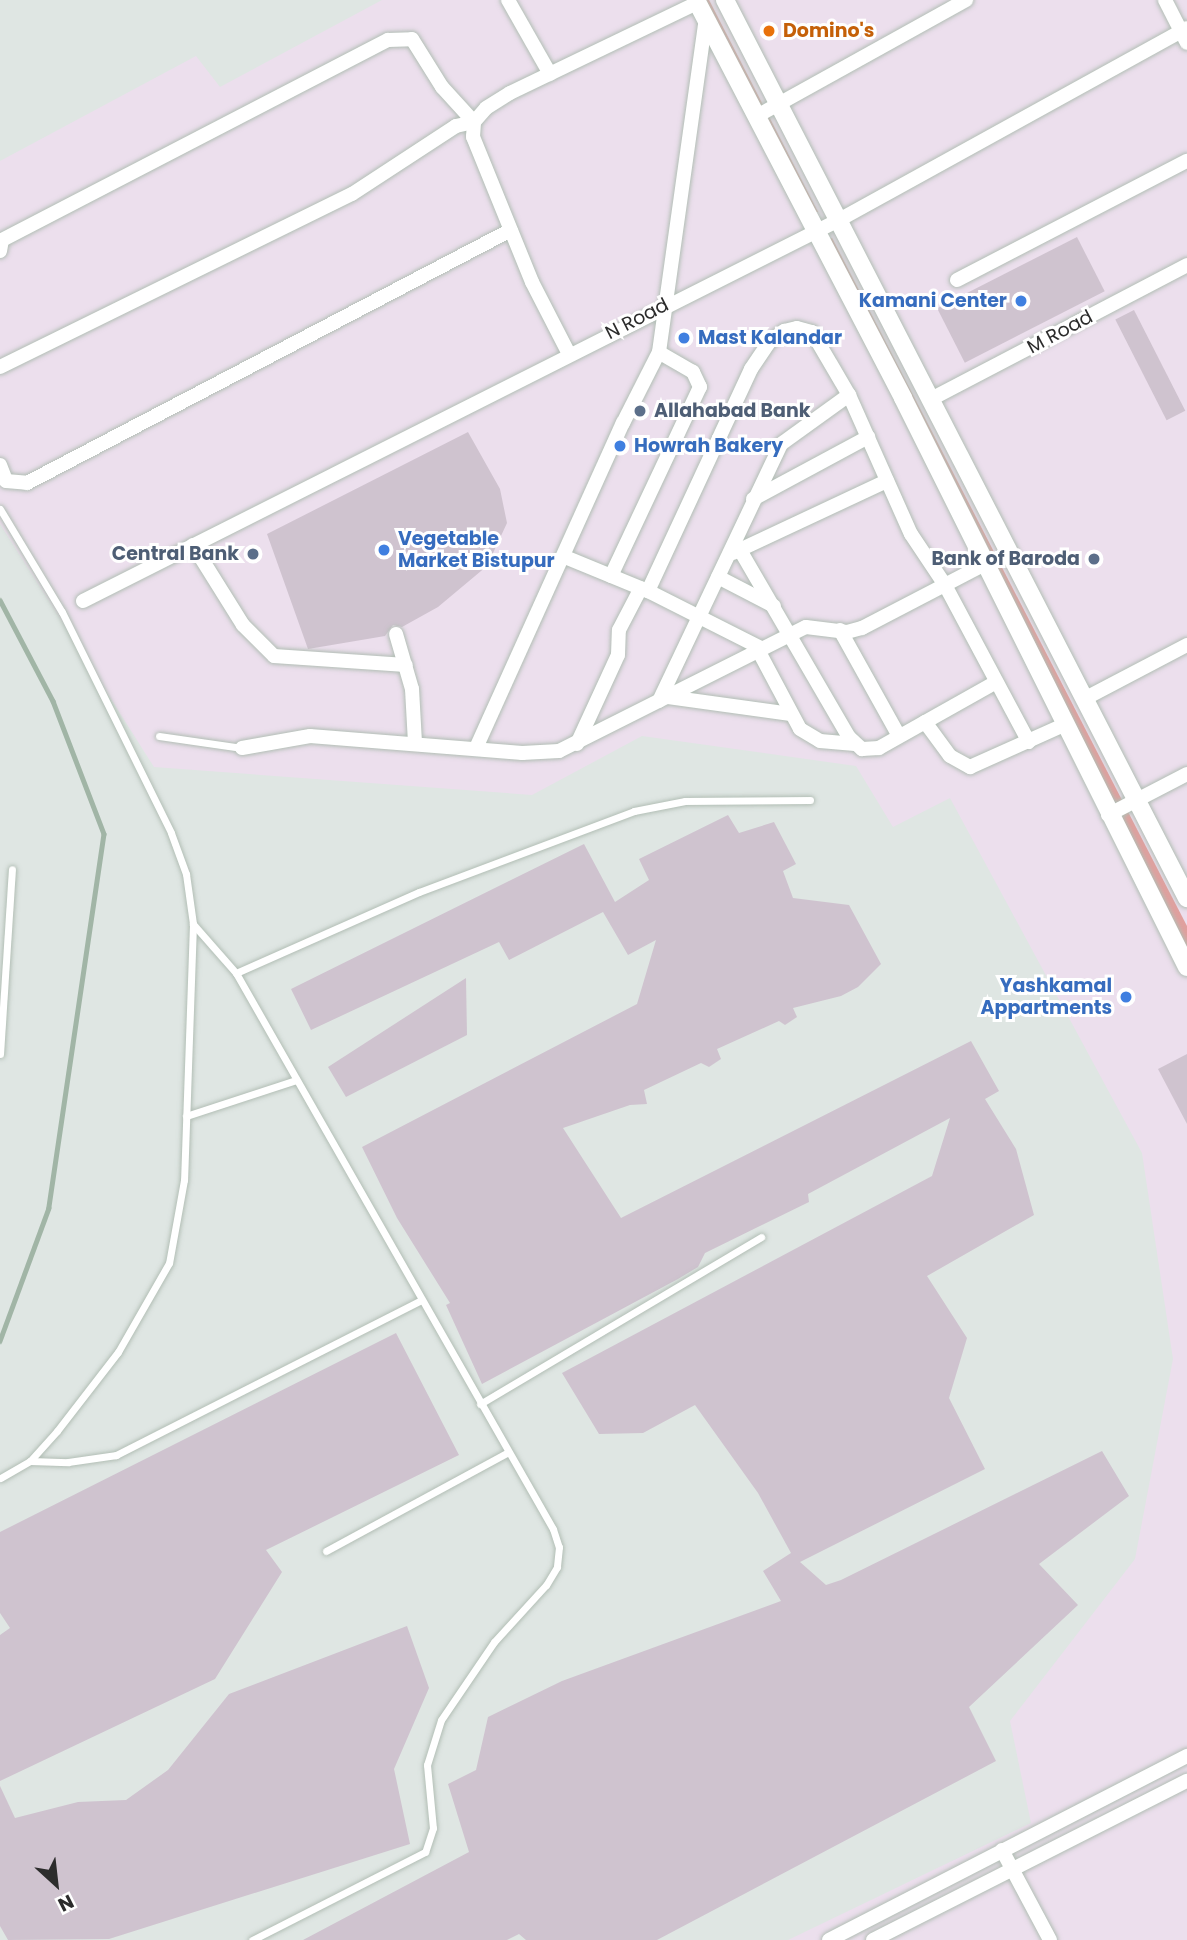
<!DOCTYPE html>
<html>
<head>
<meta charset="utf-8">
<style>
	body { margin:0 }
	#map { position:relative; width:1187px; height:1940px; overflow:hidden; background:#ecdfed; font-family:Poppins,sans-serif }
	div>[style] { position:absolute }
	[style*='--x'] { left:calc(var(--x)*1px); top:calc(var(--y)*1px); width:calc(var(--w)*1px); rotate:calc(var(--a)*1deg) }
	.industrial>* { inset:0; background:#dfe6e3 }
	.green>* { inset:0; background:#e0a09e }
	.building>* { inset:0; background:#cfc3cf; transform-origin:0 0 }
	.roads { filter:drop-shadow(0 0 2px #b2beb5) drop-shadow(0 0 2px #b2beb5) }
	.service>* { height:7px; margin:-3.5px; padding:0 3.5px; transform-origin:3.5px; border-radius:3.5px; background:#fff }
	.minor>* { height:14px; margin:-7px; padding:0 7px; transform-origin:7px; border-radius:7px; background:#fff }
	.tertiary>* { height:18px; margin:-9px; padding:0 9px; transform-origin:9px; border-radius:9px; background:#fff }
	.rail>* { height:4.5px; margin:-2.25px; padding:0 2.25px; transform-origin:2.25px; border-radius:2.25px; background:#a1b5a6 }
	.dots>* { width:19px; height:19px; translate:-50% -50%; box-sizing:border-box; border:4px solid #fff; border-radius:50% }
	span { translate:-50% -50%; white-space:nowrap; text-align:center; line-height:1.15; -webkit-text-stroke:6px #fff; paint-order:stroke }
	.food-label { font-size:19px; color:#c56008; font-weight:700 }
	.left { translate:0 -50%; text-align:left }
	.shop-label { font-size:19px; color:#366cbe; font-weight:700 }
	.right { translate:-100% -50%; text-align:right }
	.street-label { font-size:19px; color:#2c2c2c }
	.service-label { font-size:19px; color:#4e5e75; font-weight:700 }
	.north { position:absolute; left:21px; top:1849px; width:70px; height:70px; -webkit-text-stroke:5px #fff; paint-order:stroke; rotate:153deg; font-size:19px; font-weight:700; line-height:28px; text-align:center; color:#2c2c2c }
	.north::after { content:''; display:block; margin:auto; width:24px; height:32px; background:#2c2c2c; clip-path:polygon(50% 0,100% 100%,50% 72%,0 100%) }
</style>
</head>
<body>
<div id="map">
	<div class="industrial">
		<div style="clip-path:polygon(0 0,382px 0,220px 87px,196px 56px,0 161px)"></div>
		<div style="clip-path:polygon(0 524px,154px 767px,532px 795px,642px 736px,856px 766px,893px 827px,950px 798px,1142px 1153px,1173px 1359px,1135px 1559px,1010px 1721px,1031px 1823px,788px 1940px,0 1940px)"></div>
	</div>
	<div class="green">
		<div style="clip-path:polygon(699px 0,709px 0,818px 212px,811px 212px)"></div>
		<div style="clip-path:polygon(832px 238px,1187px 926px,1187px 948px,824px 241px)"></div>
	</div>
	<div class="building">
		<div style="left:1077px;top:237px;width:61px;height:157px;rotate:63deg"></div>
		<div style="left:1134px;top:310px;width:113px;height:21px;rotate:63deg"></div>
		<div style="clip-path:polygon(468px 432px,500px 489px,507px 523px,487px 566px,438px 607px,402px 627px,393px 625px,385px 636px,308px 649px,267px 534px)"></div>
		<div style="clip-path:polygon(728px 815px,739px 833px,774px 822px,796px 864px,783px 871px,793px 898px,849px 905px,881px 964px,858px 987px,841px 996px,793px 1008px,797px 1017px,785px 1025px,779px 1021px,717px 1049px,721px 1059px,709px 1067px,701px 1063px,644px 1090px,647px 1104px,630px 1105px,563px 1128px,621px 1218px,971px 1041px,999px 1091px,985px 1099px,1016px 1149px,1034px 1215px,927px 1276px,967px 1338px,949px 1398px,985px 1469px,800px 1562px,826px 1585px,841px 1580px,1102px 1451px,1129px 1496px,1039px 1564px,1078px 1605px,969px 1707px,996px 1761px,657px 1940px,526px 1940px,519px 1934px,507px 1940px,303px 1940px,469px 1852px,448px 1784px,476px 1770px,488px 1717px,562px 1681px,781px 1601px,763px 1571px,791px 1553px,758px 1493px,695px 1405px,643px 1433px,599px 1434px,562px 1373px,932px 1176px,950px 1118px,808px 1194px,809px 1202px,705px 1253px,698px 1267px,678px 1279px,482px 1384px,446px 1305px,450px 1303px,397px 1218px,362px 1147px,637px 1004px,656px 940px,628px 955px,603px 912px,509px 960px,499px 942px,311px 1030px,291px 989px,584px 844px,615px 902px,649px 880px,639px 859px)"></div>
		<div style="clip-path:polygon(466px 978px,467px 1035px,346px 1097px,328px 1067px)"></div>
		<div style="clip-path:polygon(1187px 1054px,1187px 1124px,1158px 1069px)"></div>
		<div style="clip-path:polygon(396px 1333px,459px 1455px,266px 1550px,282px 1572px,215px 1679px,0 1781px,0 1635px,10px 1628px,0 1613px,0 1532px)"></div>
		<div style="clip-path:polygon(407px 1626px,429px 1688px,394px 1769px,410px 1844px,109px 1939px,8px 1940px,0 1926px,0 1786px,15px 1818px,78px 1802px,126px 1800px,168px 1770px,229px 1694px)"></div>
	</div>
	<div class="roads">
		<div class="service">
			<div style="--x:0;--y:509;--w:120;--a:59"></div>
			<div style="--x:62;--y:612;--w:246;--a:63.7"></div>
			<div style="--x:171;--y:833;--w:44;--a:69.9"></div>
			<div style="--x:186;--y:874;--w:50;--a:82"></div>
			<div style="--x:193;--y:924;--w:256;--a:92"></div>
			<div style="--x:184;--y:1180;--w:84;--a:100.2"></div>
			<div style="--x:169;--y:1263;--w:103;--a:119.8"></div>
			<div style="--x:118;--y:1352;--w:100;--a:127.7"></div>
			<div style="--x:57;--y:1431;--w:40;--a:132"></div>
			<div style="--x:30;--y:1461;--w:34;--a:150"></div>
			<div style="--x:159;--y:736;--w:84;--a:8.2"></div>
			<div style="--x:193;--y:924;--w:65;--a:48.7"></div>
			<div style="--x:236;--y:973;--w:640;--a:60.31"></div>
			<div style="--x:553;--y:1529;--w:19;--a:72"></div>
			<div style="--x:559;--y:1547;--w:20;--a:96"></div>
			<div style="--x:557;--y:1567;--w:21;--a:121"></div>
			<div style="--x:546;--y:1585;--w:77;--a:132.4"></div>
			<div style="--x:494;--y:1642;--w:94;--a:124.2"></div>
			<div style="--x:441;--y:1720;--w:47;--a:107.3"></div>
			<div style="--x:427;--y:1765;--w:63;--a:84.6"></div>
			<div style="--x:433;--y:1828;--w:25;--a:108"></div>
			<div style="--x:425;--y:1852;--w:194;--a:153"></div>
			<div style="--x:236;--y:973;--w:200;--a:-23.9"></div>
			<div style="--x:419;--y:892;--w:230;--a:-20.6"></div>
			<div style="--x:634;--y:811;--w:52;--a:-11.1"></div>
			<div style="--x:685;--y:801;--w:125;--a:-0.5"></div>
			<div style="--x:0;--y:1054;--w:185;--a:-86.3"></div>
			<div style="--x:186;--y:1116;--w:116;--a:-18.1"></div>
			<div style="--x:480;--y:1404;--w:327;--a:-30.7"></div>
			<div style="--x:30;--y:1461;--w:38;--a:2"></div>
			<div style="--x:68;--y:1462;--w:49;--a:-8.3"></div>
			<div style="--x:116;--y:1455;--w:342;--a:-26.9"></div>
			<div style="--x:326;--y:1551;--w:207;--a:-28.5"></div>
		</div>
		<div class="minor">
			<div style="--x:508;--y:0;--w:85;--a:60.4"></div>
			<div style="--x:1165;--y:0;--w:48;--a:62.9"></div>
			<div style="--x:757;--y:116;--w:239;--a:-29"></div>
			<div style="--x:0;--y:251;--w:11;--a:-80"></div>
			<div style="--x:2;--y:240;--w:435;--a:-27.4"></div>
			<div style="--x:388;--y:40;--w:24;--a:-2"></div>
			<div style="--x:412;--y:39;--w:57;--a:58"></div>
			<div style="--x:442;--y:87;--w:47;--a:47.6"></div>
			<div style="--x:957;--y:280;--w:259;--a:-27.4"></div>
			<div style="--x:569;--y:354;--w:81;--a:-117.2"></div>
			<div style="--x:532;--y:282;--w:157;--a:-112.1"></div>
			<div style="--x:473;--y:137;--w:15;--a:-86"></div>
			<div style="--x:474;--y:122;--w:18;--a:-49"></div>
			<div style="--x:486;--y:108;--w:28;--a:-32"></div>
			<div style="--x:510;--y:93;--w:208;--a:-25.7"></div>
			<div style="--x:0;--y:367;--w:392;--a:-26.2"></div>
			<div style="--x:352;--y:194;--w:124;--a:-33.2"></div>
			<div style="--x:456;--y:126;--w:18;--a:-13"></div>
			<div style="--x:933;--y:398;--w:287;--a:-27.6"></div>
			<div style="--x:0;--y:465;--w:17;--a:69"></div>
			<div style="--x:6;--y:481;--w:21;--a:5"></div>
			<div style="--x:27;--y:483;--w:546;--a:-27.6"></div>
			<div style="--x:753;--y:499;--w:131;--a:-28.3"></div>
			<div style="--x:193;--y:545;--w:94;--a:58"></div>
			<div style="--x:243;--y:625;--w:44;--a:45"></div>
			<div style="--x:274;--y:656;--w:132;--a:3.9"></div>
			<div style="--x:740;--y:550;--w:216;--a:59.8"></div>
			<div style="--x:849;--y:737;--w:18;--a:43"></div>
			<div style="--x:862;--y:749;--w:17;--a:-3"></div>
			<div style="--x:879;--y:748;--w:134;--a:-29.4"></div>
			<div style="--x:733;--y:553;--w:170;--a:-25.1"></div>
			<div style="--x:565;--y:557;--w:90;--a:22.3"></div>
			<div style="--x:648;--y:591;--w:127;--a:26.8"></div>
			<div style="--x:611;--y:576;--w:209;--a:-64.8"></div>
			<div style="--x:700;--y:387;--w:17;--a:-115"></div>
			<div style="--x:693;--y:372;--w:39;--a:-150"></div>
			<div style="--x:718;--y:577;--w:63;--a:27.4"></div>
			<div style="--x:648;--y:591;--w:245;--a:-65.1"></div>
			<div style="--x:751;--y:369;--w:32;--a:-56"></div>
			<div style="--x:769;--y:342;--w:19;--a:-36"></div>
			<div style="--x:784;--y:331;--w:13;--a:-13"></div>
			<div style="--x:797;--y:328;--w:16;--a:15"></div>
			<div style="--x:812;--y:332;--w:73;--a:59.6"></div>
			<div style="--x:849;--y:395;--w:152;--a:66"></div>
			<div style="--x:911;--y:534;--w:61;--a:56.3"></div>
			<div style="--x:945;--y:585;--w:178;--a:61.9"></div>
			<div style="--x:83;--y:601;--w:847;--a:-26.75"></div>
			<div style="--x:839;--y:220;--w:397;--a:-28.9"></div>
			<div style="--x:840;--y:630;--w:121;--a:60.9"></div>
			<div style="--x:396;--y:634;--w:57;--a:73.8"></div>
			<div style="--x:412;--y:689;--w:53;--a:86.8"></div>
			<div style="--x:758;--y:650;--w:89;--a:62"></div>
			<div style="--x:800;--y:729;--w:23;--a:31"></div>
			<div style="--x:820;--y:741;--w:35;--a:5"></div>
			<div style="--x:668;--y:697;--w:124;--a:7.9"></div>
			<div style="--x:1084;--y:699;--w:116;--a:-27.7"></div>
			<div style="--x:659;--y:701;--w:284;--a:-64.6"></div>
			<div style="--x:781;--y:444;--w:84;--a:-35.8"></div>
			<div style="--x:925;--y:722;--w:42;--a:53.7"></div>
			<div style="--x:950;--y:756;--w:23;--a:29"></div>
			<div style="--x:970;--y:767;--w:103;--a:-24.1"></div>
			<div style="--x:577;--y:744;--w:98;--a:-65.3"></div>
			<div style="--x:618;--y:655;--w:25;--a:-88"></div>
			<div style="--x:619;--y:630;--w:47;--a:-62.4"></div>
			<div style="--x:242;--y:748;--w:69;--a:-10"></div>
			<div style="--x:310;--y:736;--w:213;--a:4.6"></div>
			<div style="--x:522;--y:753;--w:37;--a:-3"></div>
			<div style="--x:559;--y:751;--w:276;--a:-26.7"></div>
			<div style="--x:806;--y:627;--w:41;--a:7"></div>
			<div style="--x:847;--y:632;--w:16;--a:-15"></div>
			<div style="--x:862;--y:628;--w:139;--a:-27.5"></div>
			<div style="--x:476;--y:748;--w:357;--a:-65.7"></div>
			<div style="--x:623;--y:423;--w:80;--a:-63.1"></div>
			<div style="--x:659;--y:352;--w:336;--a:-82"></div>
			<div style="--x:1108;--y:815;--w:89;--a:-27.4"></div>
			<div style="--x:1002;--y:1850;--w:102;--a:61.9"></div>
			<div style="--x:829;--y:1940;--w:403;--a:-27.2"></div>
			<div style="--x:873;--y:1940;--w:352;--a:-26.9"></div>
		</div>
		<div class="tertiary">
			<div style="--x:696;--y:0;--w:449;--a:62.5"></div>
			<div style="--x:903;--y:398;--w:636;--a:63.48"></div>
			<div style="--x:725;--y:0;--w:1010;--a:62.78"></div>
		</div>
	</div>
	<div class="rail">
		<div style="--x:0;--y:600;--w:114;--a:62.3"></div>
		<div style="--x:53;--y:701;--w:142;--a:69"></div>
		<div style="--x:104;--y:834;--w:378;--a:98.4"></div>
		<div style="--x:49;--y:1208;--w:142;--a:110.2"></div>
	</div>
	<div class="dots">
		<div style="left:769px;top:31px;background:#e8710a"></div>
		<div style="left:1021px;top:301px;background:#3f7fe0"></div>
		<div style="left:684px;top:338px;background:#3f7fe0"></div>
		<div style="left:640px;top:411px;background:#5c6f8a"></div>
		<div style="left:620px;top:446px;background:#3f7fe0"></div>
		<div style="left:384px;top:550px;background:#3f7fe0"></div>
		<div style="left:253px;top:554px;background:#5c6f8a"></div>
		<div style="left:1094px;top:559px;background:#5c6f8a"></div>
		<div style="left:1126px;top:997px;background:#3f7fe0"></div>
	</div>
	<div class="food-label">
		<span class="left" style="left:783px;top:31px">Domino's</span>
	</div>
	<div class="shop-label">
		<span class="right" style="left:1007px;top:301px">Kamani Center</span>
		<span class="left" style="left:698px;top:338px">Mast Kalandar</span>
		<span class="left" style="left:634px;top:446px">Howrah Bakery</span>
		<span class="left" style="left:398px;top:550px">Vegetable<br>Market Bistupur</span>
		<span class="right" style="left:1112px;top:997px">Yashkamal<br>Appartments</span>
	</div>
	<div class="street-label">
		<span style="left:637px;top:319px;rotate:-27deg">N Road</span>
		<span style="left:1060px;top:332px;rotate:-28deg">M Road</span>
	</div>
	<div class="service-label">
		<span class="left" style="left:654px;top:411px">Allahabad Bank</span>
		<span class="right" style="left:239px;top:554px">Central Bank</span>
		<span class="right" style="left:1080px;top:559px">Bank of Baroda</span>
	</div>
	<div class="north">N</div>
</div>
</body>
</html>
